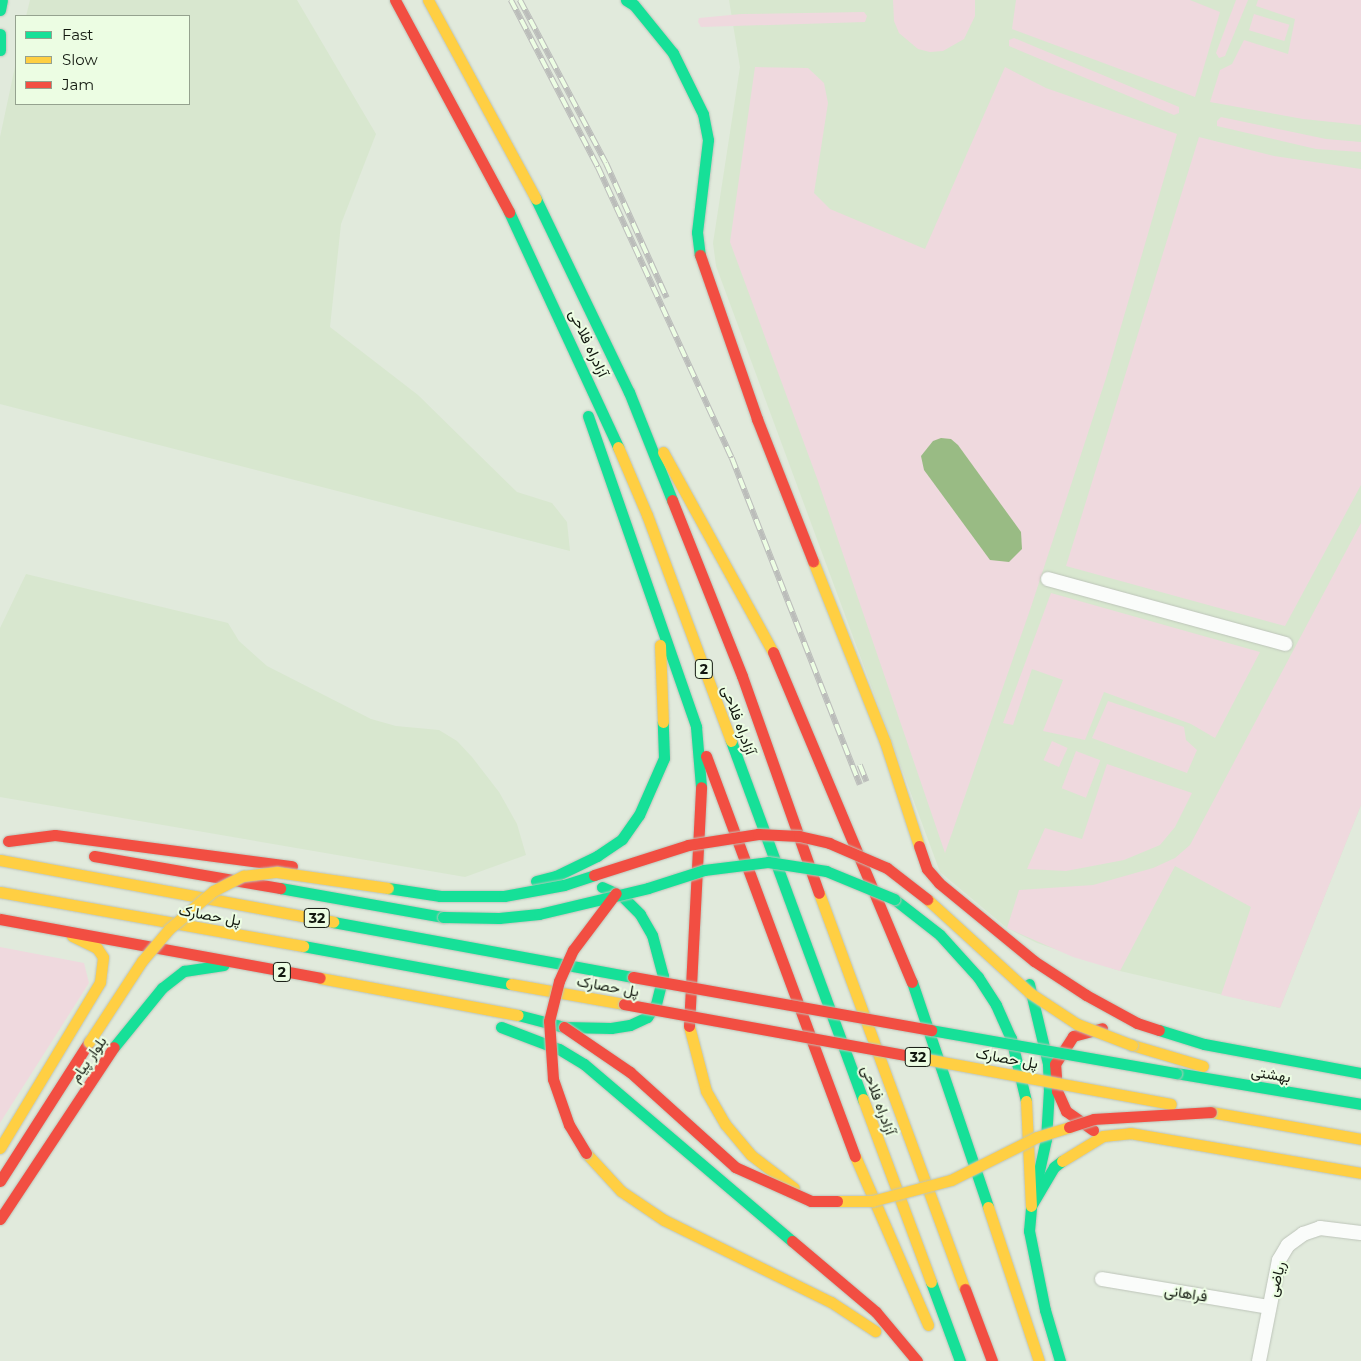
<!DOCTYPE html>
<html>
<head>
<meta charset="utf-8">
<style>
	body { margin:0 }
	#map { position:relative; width:1361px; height:1361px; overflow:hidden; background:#e1eadc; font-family:Montserrat,Vazirmatn,sans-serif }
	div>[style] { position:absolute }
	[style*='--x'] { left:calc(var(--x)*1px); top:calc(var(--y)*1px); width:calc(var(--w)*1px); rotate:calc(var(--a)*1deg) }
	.built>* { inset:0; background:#d8e7cf }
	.green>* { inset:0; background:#efd9de; transform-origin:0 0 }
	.water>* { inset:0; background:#99bb84 }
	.roads { filter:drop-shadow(0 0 1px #bdc4b9) drop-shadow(0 0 1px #bdc4b9) }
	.street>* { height:14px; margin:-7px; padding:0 7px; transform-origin:7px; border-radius:7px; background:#fafcfa }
	.fast>* { height:11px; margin:-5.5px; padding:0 5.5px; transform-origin:5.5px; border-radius:5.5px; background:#16e098 }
	.slow>* { height:11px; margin:-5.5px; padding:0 5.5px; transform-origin:5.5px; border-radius:5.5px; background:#ffcf43 }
	.jam>* { height:11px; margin:-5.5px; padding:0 5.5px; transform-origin:5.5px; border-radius:5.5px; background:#f24e42 }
	.rail>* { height:5.5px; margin-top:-2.75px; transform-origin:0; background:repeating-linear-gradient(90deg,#ecfde3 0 11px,#bbbdba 0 22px); box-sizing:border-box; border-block:1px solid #bbbdba }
	.bridges { filter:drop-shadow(0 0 1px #bdc4b9) drop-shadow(0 0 1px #bdc4b9) }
	.fast-bridge>* { height:11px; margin:-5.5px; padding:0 5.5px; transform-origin:5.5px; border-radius:5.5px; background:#16e098 }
	.slow-bridge>* { height:11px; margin:-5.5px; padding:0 5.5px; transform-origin:5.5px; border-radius:5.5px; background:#ffcf43 }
	.jam-bridge>* { height:11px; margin:-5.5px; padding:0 5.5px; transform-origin:5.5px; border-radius:5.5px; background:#f24e42 }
	span { translate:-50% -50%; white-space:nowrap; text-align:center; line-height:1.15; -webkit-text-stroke:4px #ecfde3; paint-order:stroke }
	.shield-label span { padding:1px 4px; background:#ecfde3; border:1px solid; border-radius:4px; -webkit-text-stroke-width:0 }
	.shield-label { font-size:14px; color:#131910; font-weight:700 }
	.street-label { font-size:15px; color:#131910 }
	.legend { position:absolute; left:15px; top:15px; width:175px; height:90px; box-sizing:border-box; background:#ecfde3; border:1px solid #95a28f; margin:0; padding:6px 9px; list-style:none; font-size:15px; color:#131910 }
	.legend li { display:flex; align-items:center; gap:10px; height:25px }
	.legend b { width:25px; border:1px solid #95a28f }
</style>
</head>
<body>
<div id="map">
	<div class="built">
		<div style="clip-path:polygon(30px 0,297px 0,376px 134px,341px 224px,330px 327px,418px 395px,517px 492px,552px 503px,567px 522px,570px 551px,0 404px,0 137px,16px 62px,16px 104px,189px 104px,189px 16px,26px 16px)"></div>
		<div style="clip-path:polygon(729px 0,1361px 0,1361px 805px,1280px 1008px,1120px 971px,1037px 943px,1007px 928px,940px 872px,716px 266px,713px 243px,740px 67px)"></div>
		<div style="clip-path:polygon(26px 574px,228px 623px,239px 641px,267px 666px,371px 719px,396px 726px,439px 730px,457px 741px,472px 757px,499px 792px,517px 824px,526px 855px,465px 877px,0 797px,0 628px)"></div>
	</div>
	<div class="green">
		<div style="clip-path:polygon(893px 0,975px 0,975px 16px,964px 39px,943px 51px,930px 52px,918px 49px,899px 33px,894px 21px)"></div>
		<div style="clip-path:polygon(1016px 0,1190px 0,1220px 12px,1195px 97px,1012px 29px)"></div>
		<div style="clip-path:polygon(1236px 0,1248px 0,1225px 56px,1219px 58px,1216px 53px)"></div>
		<div style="clip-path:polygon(1258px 0,1361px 0,1361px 125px,1303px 119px,1210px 102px,1220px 70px,1232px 64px,1244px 40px,1288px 54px,1295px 19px,1256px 6px)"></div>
		<div style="clip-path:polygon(864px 12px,867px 16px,865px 22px,701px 27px,698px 22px,699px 18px,741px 14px)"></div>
		<div style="left:1254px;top:14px;width:37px;height:17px;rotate:17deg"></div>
		<div style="clip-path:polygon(1014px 38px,1179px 107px,1179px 113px,1174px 115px,1009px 46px,1009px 40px)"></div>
		<div style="clip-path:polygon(755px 67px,808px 68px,824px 83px,828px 103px,814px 193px,830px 209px,925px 249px,1005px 67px,1046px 88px,1177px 134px,1106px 378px,1030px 610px,945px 853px,818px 481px,730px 242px)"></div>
		<div style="clip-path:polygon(1221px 117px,1326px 139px,1361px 142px,1361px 152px,1316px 149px,1217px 126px,1217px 121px)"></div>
		<div style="clip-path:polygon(1199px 137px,1274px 156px,1361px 169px,1361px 485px,1285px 626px,1066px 566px)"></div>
		<div style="clip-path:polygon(1361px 523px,1361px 805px,1280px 1008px,1221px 995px,1251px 907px,1175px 866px,1120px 971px,1073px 957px,1007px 928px,1019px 890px,1093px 885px,1153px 868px,1175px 858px,1190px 845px)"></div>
		<div style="clip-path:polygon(1051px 593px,1260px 652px,1215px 738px,1191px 724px,1104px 692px,1085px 740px,1043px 731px,1063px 680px,1032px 669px,1013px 725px,1003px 723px)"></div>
		<div style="clip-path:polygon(1108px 701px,1184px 727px,1186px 740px,1197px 750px,1187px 773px,1092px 738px)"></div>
		<div style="left:1052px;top:741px;width:17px;height:21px;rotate:24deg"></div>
		<div style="left:1076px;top:751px;width:26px;height:40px;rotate:21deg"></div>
		<div style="clip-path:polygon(1107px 764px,1192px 793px,1175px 827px,1160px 845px,1124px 860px,1066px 871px,1027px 869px,1045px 828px,1082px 839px)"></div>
		<div style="clip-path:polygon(0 947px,84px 963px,89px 983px,0 1123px)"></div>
	</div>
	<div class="water">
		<div style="clip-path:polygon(941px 438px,951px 439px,958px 445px,1021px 532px,1022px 549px,1009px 562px,990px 560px,924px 470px,921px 456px,933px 441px)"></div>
	</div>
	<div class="roads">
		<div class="street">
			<div style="--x:1048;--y:579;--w:246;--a:15.3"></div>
			<div style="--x:1102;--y:1279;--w:169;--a:9.5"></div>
			<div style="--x:1259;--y:1361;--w:103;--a:-78.8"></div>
			<div style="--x:1279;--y:1260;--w:17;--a:-59"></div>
			<div style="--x:1288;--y:1245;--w:19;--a:-36"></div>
			<div style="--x:1303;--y:1234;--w:18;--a:-19"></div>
			<div style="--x:1320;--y:1228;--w:41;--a:7"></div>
		</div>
		<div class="fast">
			<div style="--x:626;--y:0;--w:9;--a:32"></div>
			<div style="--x:634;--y:5;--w:62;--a:50.9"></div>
			<div style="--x:673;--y:53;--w:68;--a:63.8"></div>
			<div style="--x:703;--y:114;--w:26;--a:79"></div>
			<div style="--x:708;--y:140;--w:93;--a:96.8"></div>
			<div style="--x:697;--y:232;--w:23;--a:83"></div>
			<div style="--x:0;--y:10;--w:10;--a:-79"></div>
			<div style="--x:0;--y:34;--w:16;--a:90"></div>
			<div style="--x:536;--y:199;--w:214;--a:64.3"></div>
			<div style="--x:629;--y:392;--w:116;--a:68.3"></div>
			<div style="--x:509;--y:212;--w:259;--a:65.1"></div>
			<div style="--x:588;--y:416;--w:329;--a:70.8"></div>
			<div style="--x:696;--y:727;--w:60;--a:85.2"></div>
			<div style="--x:731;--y:741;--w:382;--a:69.8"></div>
			<div style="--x:536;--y:881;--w:21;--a:-14"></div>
			<div style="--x:556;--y:876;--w:46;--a:-26"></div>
			<div style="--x:597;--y:856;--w:30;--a:-34"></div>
			<div style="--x:622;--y:839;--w:29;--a:-55"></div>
			<div style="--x:639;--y:815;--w:62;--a:-66.3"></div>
			<div style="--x:664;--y:758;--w:36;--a:-92"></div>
			<div style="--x:280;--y:888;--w:166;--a:10.1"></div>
			<div style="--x:894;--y:899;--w:58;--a:38"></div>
			<div style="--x:940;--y:935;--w:57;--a:47.9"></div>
			<div style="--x:978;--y:977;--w:33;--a:57"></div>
			<div style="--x:996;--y:1005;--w:36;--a:66"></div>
			<div style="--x:1011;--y:1038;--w:65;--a:76.6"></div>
			<div style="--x:333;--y:922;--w:305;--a:10.4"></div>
			<div style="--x:303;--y:946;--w:211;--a:10.4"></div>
			<div style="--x:912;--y:982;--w:237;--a:71.3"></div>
			<div style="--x:1029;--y:984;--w:82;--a:76.6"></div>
			<div style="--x:1048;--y:1064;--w:25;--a:88"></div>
			<div style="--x:1049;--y:1089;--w:50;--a:93.4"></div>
			<div style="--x:1046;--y:1139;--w:47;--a:102.3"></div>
			<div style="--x:518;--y:1015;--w:48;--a:14.6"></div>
			<div style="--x:564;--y:1027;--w:47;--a:1.2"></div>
			<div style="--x:611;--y:1028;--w:19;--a:-9"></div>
			<div style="--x:630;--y:1025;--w:19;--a:-25"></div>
			<div style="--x:647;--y:1017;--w:16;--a:-55"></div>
			<div style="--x:656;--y:1004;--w:29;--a:-76"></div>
			<div style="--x:663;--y:976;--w:42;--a:-105"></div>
			<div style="--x:652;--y:935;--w:24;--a:-120"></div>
			<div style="--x:640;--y:914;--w:25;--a:-135"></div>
			<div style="--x:622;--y:896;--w:22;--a:-156"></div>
			<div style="--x:501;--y:1027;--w:62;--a:20.8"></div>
			<div style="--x:559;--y:1049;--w:29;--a:31"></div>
			<div style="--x:584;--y:1064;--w:273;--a:40.4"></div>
			<div style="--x:1159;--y:1030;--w:47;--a:17.3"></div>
			<div style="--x:1204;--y:1044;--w:160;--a:10.5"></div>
			<div style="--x:114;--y:1047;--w:76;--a:-50.9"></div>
			<div style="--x:162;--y:988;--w:28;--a:-38"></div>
			<div style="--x:184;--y:971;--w:40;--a:-8.5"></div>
			<div style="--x:1176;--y:1073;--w:188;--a:9.5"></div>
			<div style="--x:931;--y:1282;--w:84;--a:69.8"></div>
			<div style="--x:1060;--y:1361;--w:53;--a:-106.4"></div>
			<div style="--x:1045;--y:1310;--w:81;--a:-101.4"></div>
			<div style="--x:1029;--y:1231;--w:25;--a:-85"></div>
			<div style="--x:1031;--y:1206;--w:45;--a:-59.5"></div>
			<div style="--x:1054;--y:1167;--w:10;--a:-37"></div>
		</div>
		<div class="slow">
			<div style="--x:428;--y:0;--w:226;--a:61.5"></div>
			<div style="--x:618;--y:447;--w:74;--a:66.9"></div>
			<div style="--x:647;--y:515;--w:241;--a:69.6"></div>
			<div style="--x:663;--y:452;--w:228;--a:61.2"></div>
			<div style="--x:813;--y:561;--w:195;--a:68.3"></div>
			<div style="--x:885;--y:742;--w:109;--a:71.9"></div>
			<div style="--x:660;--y:645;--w:77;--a:87.8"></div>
			<div style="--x:0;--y:860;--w:339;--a:10.5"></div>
			<div style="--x:0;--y:892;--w:308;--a:10.1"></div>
			<div style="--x:819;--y:893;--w:422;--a:69.8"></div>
			<div style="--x:320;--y:978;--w:201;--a:10.6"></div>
			<div style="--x:511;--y:984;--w:115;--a:10"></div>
			<div style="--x:689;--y:1026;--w:67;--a:75.3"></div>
			<div style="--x:706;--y:1091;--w:38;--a:60"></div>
			<div style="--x:725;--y:1124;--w:40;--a:50"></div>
			<div style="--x:751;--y:1155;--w:54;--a:37.5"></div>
			<div style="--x:1132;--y:1045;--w:74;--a:16.5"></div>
			<div style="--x:863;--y:1099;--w:195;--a:69.6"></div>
			<div style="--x:1026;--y:1101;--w:105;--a:87.3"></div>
			<div style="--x:1211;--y:1112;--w:152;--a:10.2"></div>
			<div style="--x:0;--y:1148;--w:194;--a:-58.9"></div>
			<div style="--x:100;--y:982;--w:25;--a:-83"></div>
			<div style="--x:103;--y:957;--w:11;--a:-124"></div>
			<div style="--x:97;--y:948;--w:28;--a:-154"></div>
			<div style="--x:586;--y:1153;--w:52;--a:47.4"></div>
			<div style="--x:621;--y:1191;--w:52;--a:34"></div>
			<div style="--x:664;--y:1220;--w:186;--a:26.2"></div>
			<div style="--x:831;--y:1302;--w:53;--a:33.4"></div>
			<div style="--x:855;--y:1156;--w:184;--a:66.6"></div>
			<div style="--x:1062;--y:1161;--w:48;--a:-31.4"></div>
			<div style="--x:1103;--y:1136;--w:27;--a:-6"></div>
			<div style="--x:1130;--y:1133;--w:234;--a:9.8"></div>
			<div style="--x:988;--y:1207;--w:162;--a:71.7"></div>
		</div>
		<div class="jam">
			<div style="--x:395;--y:0;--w:241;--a:61.7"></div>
			<div style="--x:700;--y:255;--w:174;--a:70.8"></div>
			<div style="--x:757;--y:419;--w:153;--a:68.5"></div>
			<div style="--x:672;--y:500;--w:189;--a:68.3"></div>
			<div style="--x:742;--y:676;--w:230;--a:70.5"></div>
			<div style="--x:773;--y:652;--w:358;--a:67.2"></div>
			<div style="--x:706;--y:756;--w:427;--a:69.6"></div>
			<div style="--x:8;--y:841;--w:47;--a:-7.3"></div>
			<div style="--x:55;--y:835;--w:239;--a:7.5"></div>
			<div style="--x:919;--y:846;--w:24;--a:71"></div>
			<div style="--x:927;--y:869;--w:18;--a:49"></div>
			<div style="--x:939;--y:883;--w:123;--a:39.4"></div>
			<div style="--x:1034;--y:961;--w:62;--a:33.2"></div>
			<div style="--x:1086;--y:995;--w:58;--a:28.8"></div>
			<div style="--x:1137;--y:1023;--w:23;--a:18"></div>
			<div style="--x:94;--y:856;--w:189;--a:9.8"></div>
			<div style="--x:0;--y:919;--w:325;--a:10.4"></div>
			<div style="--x:689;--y:1026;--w:239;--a:-87.1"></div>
			<div style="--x:1093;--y:1130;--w:33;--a:-145"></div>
			<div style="--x:1066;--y:1111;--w:22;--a:-114"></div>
			<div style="--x:1057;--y:1091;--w:27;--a:-94"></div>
			<div style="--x:1055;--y:1064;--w:33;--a:-57"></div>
			<div style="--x:1073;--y:1036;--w:30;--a:-15"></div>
			<div style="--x:0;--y:1181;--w:165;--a:-57.4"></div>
			<div style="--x:0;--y:1219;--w:206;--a:-56.5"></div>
			<div style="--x:792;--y:1241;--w:110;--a:40.2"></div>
			<div style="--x:876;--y:1312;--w:64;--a:50.1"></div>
			<div style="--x:965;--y:1289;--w:77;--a:69.4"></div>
		</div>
	</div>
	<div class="rail">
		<div style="--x:511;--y:0;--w:188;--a:62.5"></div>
		<div style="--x:598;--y:167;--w:320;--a:65.3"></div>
		<div style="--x:732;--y:458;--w:351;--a:68.6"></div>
		<div style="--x:520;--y:0;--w:184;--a:62.2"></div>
		<div style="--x:606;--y:163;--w:148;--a:65.7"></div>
		<div style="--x:860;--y:765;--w:18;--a:68"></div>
	</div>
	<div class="bridges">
		<div class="fast-bridge">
			<div style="--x:388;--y:888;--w:53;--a:8.7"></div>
			<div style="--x:440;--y:896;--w:64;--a:0"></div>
			<div style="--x:504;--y:896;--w:61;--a:-10.4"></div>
			<div style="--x:564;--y:885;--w:32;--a:-18"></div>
			<div style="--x:443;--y:917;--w:56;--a:1"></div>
			<div style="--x:499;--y:918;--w:40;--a:-5.7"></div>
			<div style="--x:539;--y:914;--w:112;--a:-13.4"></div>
			<div style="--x:648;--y:888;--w:59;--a:-17.8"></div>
			<div style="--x:704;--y:870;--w:64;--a:-7.1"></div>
			<div style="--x:768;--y:862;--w:59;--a:8.8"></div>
			<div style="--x:826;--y:871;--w:74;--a:22.4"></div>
			<div style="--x:931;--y:1030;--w:249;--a:10"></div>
		</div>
		<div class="slow-bridge">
			<div style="--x:927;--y:899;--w:139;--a:42.4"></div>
			<div style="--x:1030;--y:993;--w:56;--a:33.4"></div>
			<div style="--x:1077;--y:1024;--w:59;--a:20.9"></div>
			<div style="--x:89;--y:1042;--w:97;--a:-56.8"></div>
			<div style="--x:142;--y:961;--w:42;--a:-49.8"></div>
			<div style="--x:169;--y:929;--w:58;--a:-40.8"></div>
			<div style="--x:213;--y:891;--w:34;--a:-27"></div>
			<div style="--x:243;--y:876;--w:34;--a:-7"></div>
			<div style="--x:277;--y:872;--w:112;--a:8.2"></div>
			<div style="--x:915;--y:1057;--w:260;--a:10.4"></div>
			<div style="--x:837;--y:1201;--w:35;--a:0"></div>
			<div style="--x:872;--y:1201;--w:82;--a:-14.9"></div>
			<div style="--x:951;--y:1180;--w:96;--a:-26.6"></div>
			<div style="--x:1037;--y:1137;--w:34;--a:-17"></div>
		</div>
		<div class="jam-bridge">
			<div style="--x:594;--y:875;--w:99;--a:-17.7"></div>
			<div style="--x:688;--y:845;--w:71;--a:-8.9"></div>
			<div style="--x:758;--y:834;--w:41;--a:2.8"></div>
			<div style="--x:799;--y:836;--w:31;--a:13"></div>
			<div style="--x:829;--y:843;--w:63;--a:23.3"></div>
			<div style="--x:887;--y:868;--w:51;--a:37.8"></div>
			<div style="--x:633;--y:977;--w:303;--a:10.1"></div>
			<div style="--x:624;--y:1004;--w:296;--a:10.3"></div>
			<div style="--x:564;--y:1027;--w:80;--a:34.3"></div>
			<div style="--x:630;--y:1072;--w:142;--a:42.1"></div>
			<div style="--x:735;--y:1167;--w:83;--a:24.1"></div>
			<div style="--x:811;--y:1201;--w:26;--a:0"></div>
			<div style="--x:1069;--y:1127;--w:26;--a:-18"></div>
			<div style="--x:1094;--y:1119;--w:117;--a:-3.4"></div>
			<div style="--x:586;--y:1153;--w:33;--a:-121"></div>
			<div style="--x:569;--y:1125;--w:49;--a:-109.2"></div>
			<div style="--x:553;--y:1079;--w:58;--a:-93.9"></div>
			<div style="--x:549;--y:1021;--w:41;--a:-76"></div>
			<div style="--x:559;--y:981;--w:34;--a:-66"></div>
			<div style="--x:573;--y:950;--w:71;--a:-53"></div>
		</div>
	</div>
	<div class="shield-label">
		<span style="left:704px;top:669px">2</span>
		<span style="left:317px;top:918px">32</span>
		<span style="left:282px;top:972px">2</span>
		<span style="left:918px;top:1057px">32</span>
	</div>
	<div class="street-label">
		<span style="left:589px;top:343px;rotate:65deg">آزادراه فلاحی</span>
		<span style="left:739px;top:720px;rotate:70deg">آزادراه فلاحی</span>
		<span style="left:210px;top:915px;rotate:10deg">پل حصارک</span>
		<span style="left:608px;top:986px;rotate:10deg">پل حصارک</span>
		<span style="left:1007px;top:1058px;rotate:10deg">پل حصارک</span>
		<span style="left:88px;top:1059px;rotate:-55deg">بلوار پیام</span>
		<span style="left:1271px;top:1074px;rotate:9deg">بهشتى</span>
		<span style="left:879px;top:1100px;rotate:70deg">آزادراه فلاحی</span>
		<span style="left:1276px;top:1279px;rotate:-76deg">ریاضی</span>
		<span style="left:1186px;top:1293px;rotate:9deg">فراهانی</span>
	</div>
	<ul class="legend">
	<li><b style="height:6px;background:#16e098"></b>Fast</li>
	<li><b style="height:6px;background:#ffcf43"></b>Slow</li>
	<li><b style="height:6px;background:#f24e42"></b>Jam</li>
	</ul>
</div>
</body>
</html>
